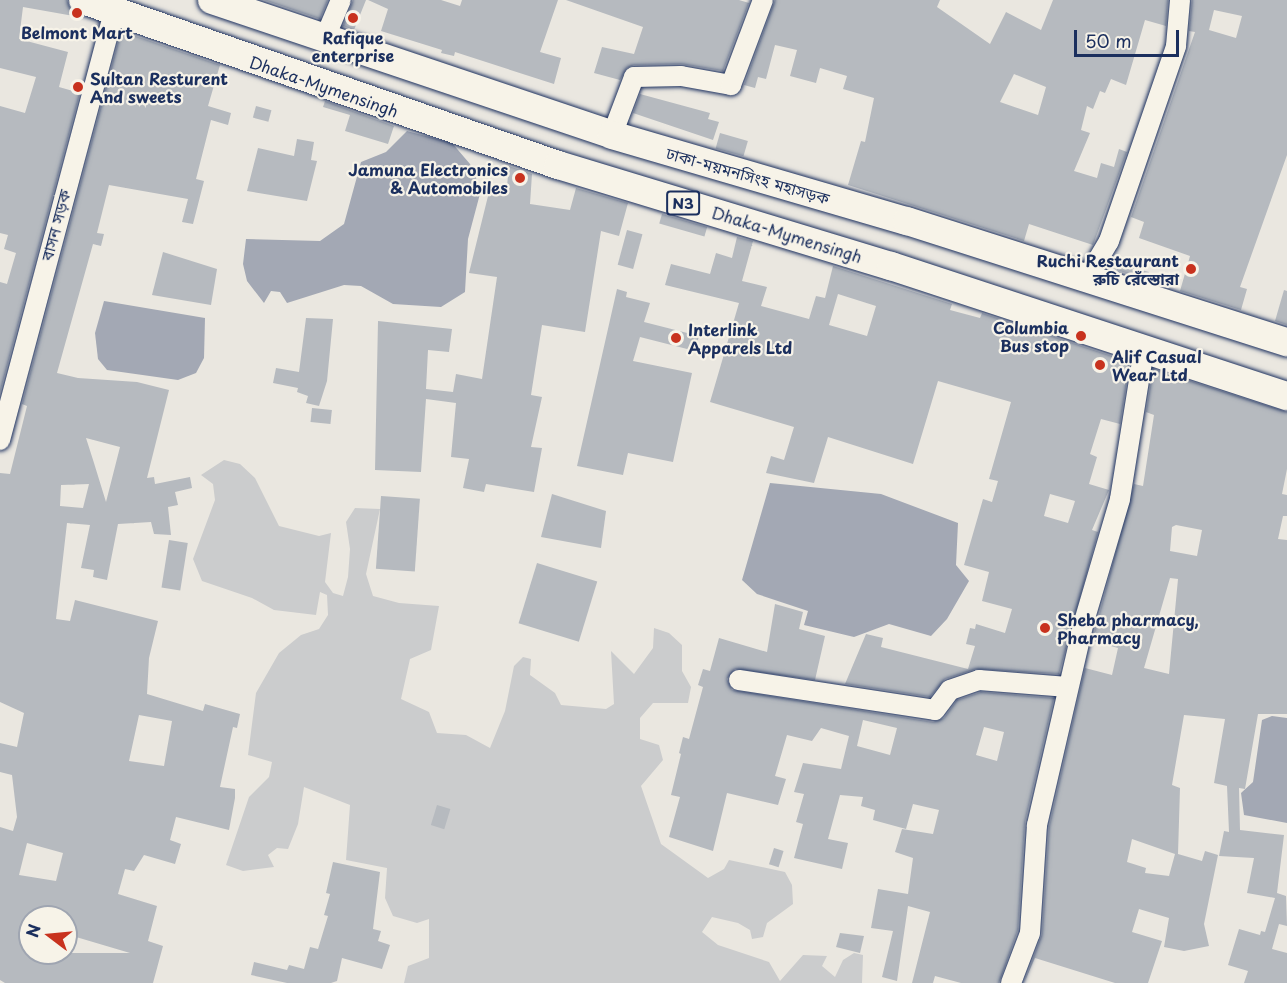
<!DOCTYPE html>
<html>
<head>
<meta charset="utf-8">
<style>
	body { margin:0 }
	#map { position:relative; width:1287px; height:983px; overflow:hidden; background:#eae7e0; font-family:"Playpen Sans","Noto Sans Bengali",sans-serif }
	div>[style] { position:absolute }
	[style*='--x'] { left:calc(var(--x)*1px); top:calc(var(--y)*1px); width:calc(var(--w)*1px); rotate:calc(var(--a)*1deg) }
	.green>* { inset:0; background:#cbcccd }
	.water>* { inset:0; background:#a3a8b4 }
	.building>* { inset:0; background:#b6babf; transform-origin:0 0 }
	.roads { filter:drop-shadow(0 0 2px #1b2f5e) drop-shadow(0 0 2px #1b2f5e) }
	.minor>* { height:20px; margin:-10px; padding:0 10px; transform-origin:10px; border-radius:10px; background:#f7f3e8 }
	.highway>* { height:28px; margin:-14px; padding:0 14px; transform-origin:14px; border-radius:14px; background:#f7f3e8 }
	.dots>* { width:16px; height:16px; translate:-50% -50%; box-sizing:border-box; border:3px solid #f7f3e8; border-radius:50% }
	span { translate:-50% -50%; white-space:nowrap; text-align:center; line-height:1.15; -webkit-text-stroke:4.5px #f7f3e8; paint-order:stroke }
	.shield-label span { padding:2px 4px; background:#f7f3e8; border:2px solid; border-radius:4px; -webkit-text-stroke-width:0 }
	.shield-label { font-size:15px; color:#1b2f5e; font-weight:700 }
	.poi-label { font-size:16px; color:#1b2f5e; font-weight:700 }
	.left { translate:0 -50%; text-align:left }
	.right { translate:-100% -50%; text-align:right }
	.street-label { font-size:16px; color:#1b2f5e }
	.north { position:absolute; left:18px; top:905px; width:60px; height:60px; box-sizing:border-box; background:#f7f3e8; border:2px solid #9fa5b1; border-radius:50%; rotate:286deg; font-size:16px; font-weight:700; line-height:24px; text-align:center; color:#1b2f5e }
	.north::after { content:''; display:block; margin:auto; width:21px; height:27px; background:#c8321e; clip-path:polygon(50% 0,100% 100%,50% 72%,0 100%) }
	.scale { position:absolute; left:1074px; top:30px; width:105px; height:27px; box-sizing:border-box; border:3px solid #1b2f5e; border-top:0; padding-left:8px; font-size:18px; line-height:21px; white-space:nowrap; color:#1b2f5e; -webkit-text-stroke:4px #f7f3e8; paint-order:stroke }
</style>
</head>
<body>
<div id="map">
	<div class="green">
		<div style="clip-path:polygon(224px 460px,240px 464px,255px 478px,279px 526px,319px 536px,331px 533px,325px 582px,333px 593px,343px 596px,348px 577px,350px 549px,346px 522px,355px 508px,380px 509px,366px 574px,373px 596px,399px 603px,439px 606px,431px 650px,410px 659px,401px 699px,429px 712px,437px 733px,466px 735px,490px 748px,505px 711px,514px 666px,523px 657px,531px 659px,530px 675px,555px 693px,561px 705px,606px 709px,614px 704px,611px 651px,634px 674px,653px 648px,654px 628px,669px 633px,682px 645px,682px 671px,691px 687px,688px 703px,653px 703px,640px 718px,640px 739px,659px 745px,663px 760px,641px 786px,661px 844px,708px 878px,724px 869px,729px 860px,785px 872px,792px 885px,793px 904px,767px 923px,763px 937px,752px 939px,750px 930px,738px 923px,712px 917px,702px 932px,718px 945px,769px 962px,780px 981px,803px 955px,827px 956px,822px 966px,835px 977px,843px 960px,854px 953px,863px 955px,862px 983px,404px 983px,408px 966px,429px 958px,429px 919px,417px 923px,393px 916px,385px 898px,387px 868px,346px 860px,350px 805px,304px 787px,298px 824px,288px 849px,277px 848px,268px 855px,274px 867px,243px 871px,226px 865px,249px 797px,269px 777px,272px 762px,248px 755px,256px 693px,279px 653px,301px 635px,319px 629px,328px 615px,327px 595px,320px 592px,316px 615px,274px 610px,252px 598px,202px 581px,193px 559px,215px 500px,213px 484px,201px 475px)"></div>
	</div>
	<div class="water">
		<div style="clip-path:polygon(407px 131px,452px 143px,470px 164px,481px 190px,468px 239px,465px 292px,441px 307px,393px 304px,361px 286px,344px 285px,287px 303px,280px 292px,271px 291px,264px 303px,247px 281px,243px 264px,246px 239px,320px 241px,344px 224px,361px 162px,386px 152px)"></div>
		<div style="clip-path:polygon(104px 301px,205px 318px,204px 358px,196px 373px,178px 380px,107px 370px,98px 359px,95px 333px)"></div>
		<div style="clip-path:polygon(770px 483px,881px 494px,958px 523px,956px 565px,969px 581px,947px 619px,931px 636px,889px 624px,854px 637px,804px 625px,808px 611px,757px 594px,742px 580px)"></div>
		<div style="clip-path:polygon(1272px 716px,1287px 718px,1287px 823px,1244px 815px,1241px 793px,1253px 782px,1262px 720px)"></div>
	</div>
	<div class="building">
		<div style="clip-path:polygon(0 0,67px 0,71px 11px,85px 18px,23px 7px,19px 39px,68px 52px,59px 87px,80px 93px,0 393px,0 282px,7px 284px,16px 253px,4px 249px,8px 235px,0 233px,0 106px,25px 113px,36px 77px,0 68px)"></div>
		<div style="clip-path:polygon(264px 0,328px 0,320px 19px)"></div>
		<div style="clip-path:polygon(353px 0,366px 0,354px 30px,343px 26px)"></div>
		<div style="clip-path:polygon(368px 0,441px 0,460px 6px,462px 0,558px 0,540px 52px,561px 58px,554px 84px,455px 52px,454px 56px,441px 53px,442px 50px,381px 31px,388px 9px)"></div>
		<div style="clip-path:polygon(566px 0,739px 0,749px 3px,723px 71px,681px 64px,634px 65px,627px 68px,620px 80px,594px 73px,602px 47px,634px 54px,643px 27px)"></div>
		<div style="clip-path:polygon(evenodd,775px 0,940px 0,937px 7px,990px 44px,1006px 12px,1041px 30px,1053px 0,1168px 0,1166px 26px,1145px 20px,1126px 85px,1111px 79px,1105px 93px,1100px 91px,1093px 109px,1087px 106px,1081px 130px,1090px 133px,1074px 171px,1097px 178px,1101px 163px,1114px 167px,1119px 149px,1127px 152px,1093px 245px,1029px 224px,1024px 241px,848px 185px,861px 141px,865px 142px,874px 98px,843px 89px,847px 76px,820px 68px,816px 83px,790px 76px,797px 50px,775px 45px,766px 79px,758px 77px,755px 88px,744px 85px,775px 0,1014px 74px,1046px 87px,1038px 115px,1000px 102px,1014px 74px)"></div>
		<div style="clip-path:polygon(evenodd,1192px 0,1287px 0,1287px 155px,1240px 287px,1247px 289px,1241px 310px,1180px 291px,1190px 256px,1139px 238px,1144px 222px,1131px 217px,1195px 32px,1189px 31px,1192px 0,1214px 10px,1242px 16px,1236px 38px,1209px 30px,1214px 10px)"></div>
		<div style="clip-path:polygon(evenodd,121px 31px,220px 65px,208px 106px,231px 113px,228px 125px,211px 120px,196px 179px,204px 181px,193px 224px,182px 222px,188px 199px,109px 185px,97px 233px,104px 234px,101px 246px,93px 244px,57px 373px,78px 378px,137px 382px,169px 390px,147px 478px,154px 477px,155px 484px,190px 477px,192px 488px,175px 492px,178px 505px,168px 507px,171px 535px,154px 534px,151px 522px,118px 524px,107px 580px,93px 577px,94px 570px,81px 568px,90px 525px,67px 523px,56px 619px,70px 621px,75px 600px,158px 621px,149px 658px,147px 694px,203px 711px,205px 704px,240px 714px,237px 728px,233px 727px,220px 787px,235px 789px,235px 798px,229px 830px,176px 817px,170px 840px,181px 844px,175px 864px,144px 855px,134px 871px,125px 869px,118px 894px,157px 906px,148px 941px,163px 946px,153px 983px,5px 983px,0 980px,0 827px,13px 831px,17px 817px,12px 775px,0 772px,0 743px,17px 747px,24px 713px,0 702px,0 473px,10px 474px,27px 406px,22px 404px,121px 31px,86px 438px,120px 447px,106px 502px,94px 463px,86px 438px,121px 31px,89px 484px,83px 508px,60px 506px,61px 485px,89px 484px,121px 31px,139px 715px,172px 721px,164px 766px,129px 761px,139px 715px,121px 31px,27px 843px,63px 853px,56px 881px,19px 875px,27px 843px,121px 31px,30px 917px,66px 917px,66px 934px,130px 953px,30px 953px,30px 917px)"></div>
		<div style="clip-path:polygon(640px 94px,710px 113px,708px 119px,719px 122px,713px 140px,633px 113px)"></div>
		<div style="clip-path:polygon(325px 101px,394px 126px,388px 144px,345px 131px,350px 115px,323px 107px)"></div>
		<div style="left:256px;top:106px;width:16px;height:12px;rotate:15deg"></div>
		<div style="left:720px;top:133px;width:29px;height:16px;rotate:16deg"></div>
		<div style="clip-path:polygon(297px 139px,314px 142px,311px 160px,317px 161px,307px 201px,247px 191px,258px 148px,294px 156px)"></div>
		<div style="clip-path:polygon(509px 166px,532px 174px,530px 204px,570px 210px,576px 188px,628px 203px,619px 236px,601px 231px,585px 332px,542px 325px,531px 395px,542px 397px,531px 447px,542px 448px,534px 492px,486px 484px,484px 492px,463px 488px,469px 459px,451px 457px,456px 403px,426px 399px,421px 472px,375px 470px,378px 321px,452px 329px,449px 352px,428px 350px,426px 389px,453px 392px,456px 374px,482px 379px,497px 277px,469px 273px,489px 192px,506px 196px)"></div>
		<div style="left:662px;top:214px;width:47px;height:10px;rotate:16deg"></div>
		<div style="left:627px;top:230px;width:16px;height:36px;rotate:15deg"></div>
		<div style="clip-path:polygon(evenodd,737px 237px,753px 241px,742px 281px,767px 287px,761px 306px,809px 319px,816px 296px,825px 298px,833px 266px,952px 304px,950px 310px,980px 318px,982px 313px,1130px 362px,1120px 424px,1101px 419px,1090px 454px,1097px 457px,1089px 484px,1109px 490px,1092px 530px,1098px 532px,1059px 674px,976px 669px,945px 679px,930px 697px,845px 684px,866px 634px,883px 638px,881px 647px,968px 669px,975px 646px,966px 644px,970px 628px,975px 629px,976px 624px,1005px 633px,1012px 609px,982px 601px,989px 572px,964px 565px,983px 499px,992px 502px,998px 481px,989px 479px,1011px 402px,938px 381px,913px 464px,828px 437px,814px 483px,766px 473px,771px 456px,784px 460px,794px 427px,710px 402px,739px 303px,665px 285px,671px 264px,710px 274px,716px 253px,732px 258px,737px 237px,838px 294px,876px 306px,867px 336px,829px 325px,838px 294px,737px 237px,1050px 494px,1075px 501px,1068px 523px,1044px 516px,1050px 494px)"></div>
		<div style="clip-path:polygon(163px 252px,217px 269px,211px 305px,152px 295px)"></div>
		<div style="clip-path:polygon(1118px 264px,1149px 272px,1147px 280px,1117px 270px)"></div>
		<div style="clip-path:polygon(617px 289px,627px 292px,626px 297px,650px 303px,644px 322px,699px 336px,695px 351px,640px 337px,633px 361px,692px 373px,673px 462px,628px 453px,623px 475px,577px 466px)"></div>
		<div style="clip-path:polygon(1284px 290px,1287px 291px,1287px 325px,1275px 321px)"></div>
		<div style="clip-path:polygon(306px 318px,333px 319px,327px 381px,319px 406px,306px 403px,308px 396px,297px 392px,298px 388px,273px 383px,276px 368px,299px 372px)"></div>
		<div style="clip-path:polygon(evenodd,1153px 369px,1287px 412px,1287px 469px,1282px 494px,1287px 495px,1287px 516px,1283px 516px,1278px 539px,1287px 540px,1287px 714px,1258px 714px,1245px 789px,1239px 788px,1240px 830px,1284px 835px,1277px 893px,1286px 896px,1287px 926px,1279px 924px,1272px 949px,1287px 953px,1287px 983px,1244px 983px,1248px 971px,1228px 965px,1239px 929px,1260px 935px,1261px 931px,1265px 932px,1275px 898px,1247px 893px,1254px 858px,1219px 856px,1224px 831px,1229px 832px,1227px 786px,1214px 783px,1225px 719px,1184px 715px,1172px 785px,1180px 788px,1178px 854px,1202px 861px,1205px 851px,1218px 855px,1204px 924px,1209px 946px,1184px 951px,1164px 947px,1169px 918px,1139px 909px,1132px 932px,1162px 941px,1148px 983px,1115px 983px,1035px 958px,1024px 983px,1042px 934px,1049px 827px,1085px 668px,1112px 675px,1118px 648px,1092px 641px,1134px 484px,1143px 486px,1154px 415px,1146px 412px,1153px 369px,1176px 525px,1202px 530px,1197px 556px,1170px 551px,1172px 527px,1176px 525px,1153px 369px,1170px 578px,1178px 579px,1169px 674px,1144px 668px,1170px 578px,1153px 369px,1132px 839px,1175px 854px,1169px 876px,1145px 873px,1146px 868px,1127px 862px,1132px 839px)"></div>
		<div style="left:312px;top:408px;width:20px;height:14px;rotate:6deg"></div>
		<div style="clip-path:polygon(552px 494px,606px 511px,601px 548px,541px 537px)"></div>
		<div style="left:381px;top:496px;width:39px;height:73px;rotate:4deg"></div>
		<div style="left:169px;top:540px;width:19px;height:48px;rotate:9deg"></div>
		<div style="left:537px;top:563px;width:63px;height:63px;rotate:17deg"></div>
		<div style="clip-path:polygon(evenodd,775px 604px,803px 612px,799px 629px,825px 636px,815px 680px,735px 669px,727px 679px,732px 690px,933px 722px,944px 718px,957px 700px,981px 692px,1054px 698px,1025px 822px,1018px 930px,999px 983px,961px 983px,935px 976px,933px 983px,912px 983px,930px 912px,908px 906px,897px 981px,882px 977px,893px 931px,871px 928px,878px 889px,908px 894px,913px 858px,895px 852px,902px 829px,933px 834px,939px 810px,913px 804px,906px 829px,873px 820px,875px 810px,861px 806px,863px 797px,840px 795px,828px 839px,848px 843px,842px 869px,794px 858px,803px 824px,796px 822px,804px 794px,794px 792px,803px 763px,841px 769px,849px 736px,821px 728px,812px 741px,787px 735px,775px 776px,786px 779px,778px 805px,727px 793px,713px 851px,669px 837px,680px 797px,671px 795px,681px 754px,679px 753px,683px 737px,689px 739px,703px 687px,698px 685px,703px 669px,710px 671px,719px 638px,767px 652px,775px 604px,863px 720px,897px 728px,890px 755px,857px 746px,863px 720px,775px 604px,984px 727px,1004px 732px,997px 761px,976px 755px,984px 727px)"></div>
		<div style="left:437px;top:805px;width:14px;height:21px;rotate:17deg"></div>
		<div style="left:774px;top:848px;width:10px;height:17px;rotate:17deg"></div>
		<div style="clip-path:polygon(333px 862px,380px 872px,373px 929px,381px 931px,378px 941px,390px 945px,382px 969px,342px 958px,337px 981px,331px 983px,287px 983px,251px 975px,254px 962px,287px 970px,289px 965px,304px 969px,310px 947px,318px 949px,328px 916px,324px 915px,330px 894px,326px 893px)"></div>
		<div style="clip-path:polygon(840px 933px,864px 936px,860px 953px,836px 947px)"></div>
	</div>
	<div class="roads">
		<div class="minor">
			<div style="--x:324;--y:40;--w:43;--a:-67"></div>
			<div style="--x:612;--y:135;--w:62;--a:-69.2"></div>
			<div style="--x:634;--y:77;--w:47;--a:-1.2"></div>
			<div style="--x:681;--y:76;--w:51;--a:10.2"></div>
			<div style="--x:731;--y:85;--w:91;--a:-69.4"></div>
			<div style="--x:1087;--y:278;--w:43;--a:-59.3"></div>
			<div style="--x:1109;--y:241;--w:206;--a:-71"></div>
			<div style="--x:1176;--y:46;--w:46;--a:-85"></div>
			<div style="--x:0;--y:440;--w:443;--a:-75.1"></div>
			<div style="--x:739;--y:680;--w:198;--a:8.7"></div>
			<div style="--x:935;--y:710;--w:25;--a:-53"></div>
			<div style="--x:950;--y:690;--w:31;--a:-19"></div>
			<div style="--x:979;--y:680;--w:89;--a:4.5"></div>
			<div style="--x:1011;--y:983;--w:53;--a:-69.2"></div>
			<div style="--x:1030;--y:933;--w:108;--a:-86.3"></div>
			<div style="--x:1037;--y:825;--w:205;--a:-77"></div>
			<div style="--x:1083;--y:625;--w:131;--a:-73.6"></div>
			<div style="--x:1120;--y:499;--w:152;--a:-80.9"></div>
		</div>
		<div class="highway">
			<div style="--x:83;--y:0;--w:503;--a:19.16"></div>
			<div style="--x:558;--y:165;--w:348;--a:16.9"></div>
			<div style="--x:891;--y:266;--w:417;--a:18.2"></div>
			<div style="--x:212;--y:0;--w:422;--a:18.6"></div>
			<div style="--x:612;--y:135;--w:307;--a:16.3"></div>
			<div style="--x:907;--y:221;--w:399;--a:17.7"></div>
		</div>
	</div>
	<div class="dots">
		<div style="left:77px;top:13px;background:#c8321e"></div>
		<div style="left:353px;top:18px;background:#c8321e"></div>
		<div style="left:78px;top:87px;background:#c8321e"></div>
		<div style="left:520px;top:178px;background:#c8321e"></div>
		<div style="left:1191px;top:269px;background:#c8321e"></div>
		<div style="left:1081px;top:336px;background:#c8321e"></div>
		<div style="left:676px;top:338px;background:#c8321e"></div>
		<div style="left:1100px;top:365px;background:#c8321e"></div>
		<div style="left:1045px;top:628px;background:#c8321e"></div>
	</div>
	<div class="shield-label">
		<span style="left:683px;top:203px">N3</span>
	</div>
	<div class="poi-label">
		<span style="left:77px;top:32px">Belmont Mart</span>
		<span style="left:353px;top:46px">Rafique<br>enterprise</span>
		<span class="left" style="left:90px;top:87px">Sultan Resturent<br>And sweets</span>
		<span class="right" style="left:508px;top:178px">Jamuna Electronics<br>&amp; Automobiles</span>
		<span class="right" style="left:1179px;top:269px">Ruchi Restaurant<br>রুচি রেঁস্তোরা</span>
		<span class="right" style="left:1069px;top:336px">Columbia<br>Bus stop</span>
		<span class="left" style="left:688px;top:338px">Interlink<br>Apparels Ltd</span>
		<span class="left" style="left:1112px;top:365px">Alif Casual<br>Wear Ltd</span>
		<span class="left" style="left:1057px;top:628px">Sheba pharmacy,<br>Pharmacy</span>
	</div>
	<div class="street-label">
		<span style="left:324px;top:86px;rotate:19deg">Dhaka-Mymensingh</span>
		<span style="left:748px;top:175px;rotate:16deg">ঢাকা-ময়মনসিংহ মহাসড়ক</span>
		<span style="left:55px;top:225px;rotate:-75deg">বাসন সড়ক</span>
		<span style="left:787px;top:234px;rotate:17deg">Dhaka-Mymensingh</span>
	</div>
	<div class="north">N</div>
	<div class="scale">50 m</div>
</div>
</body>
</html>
